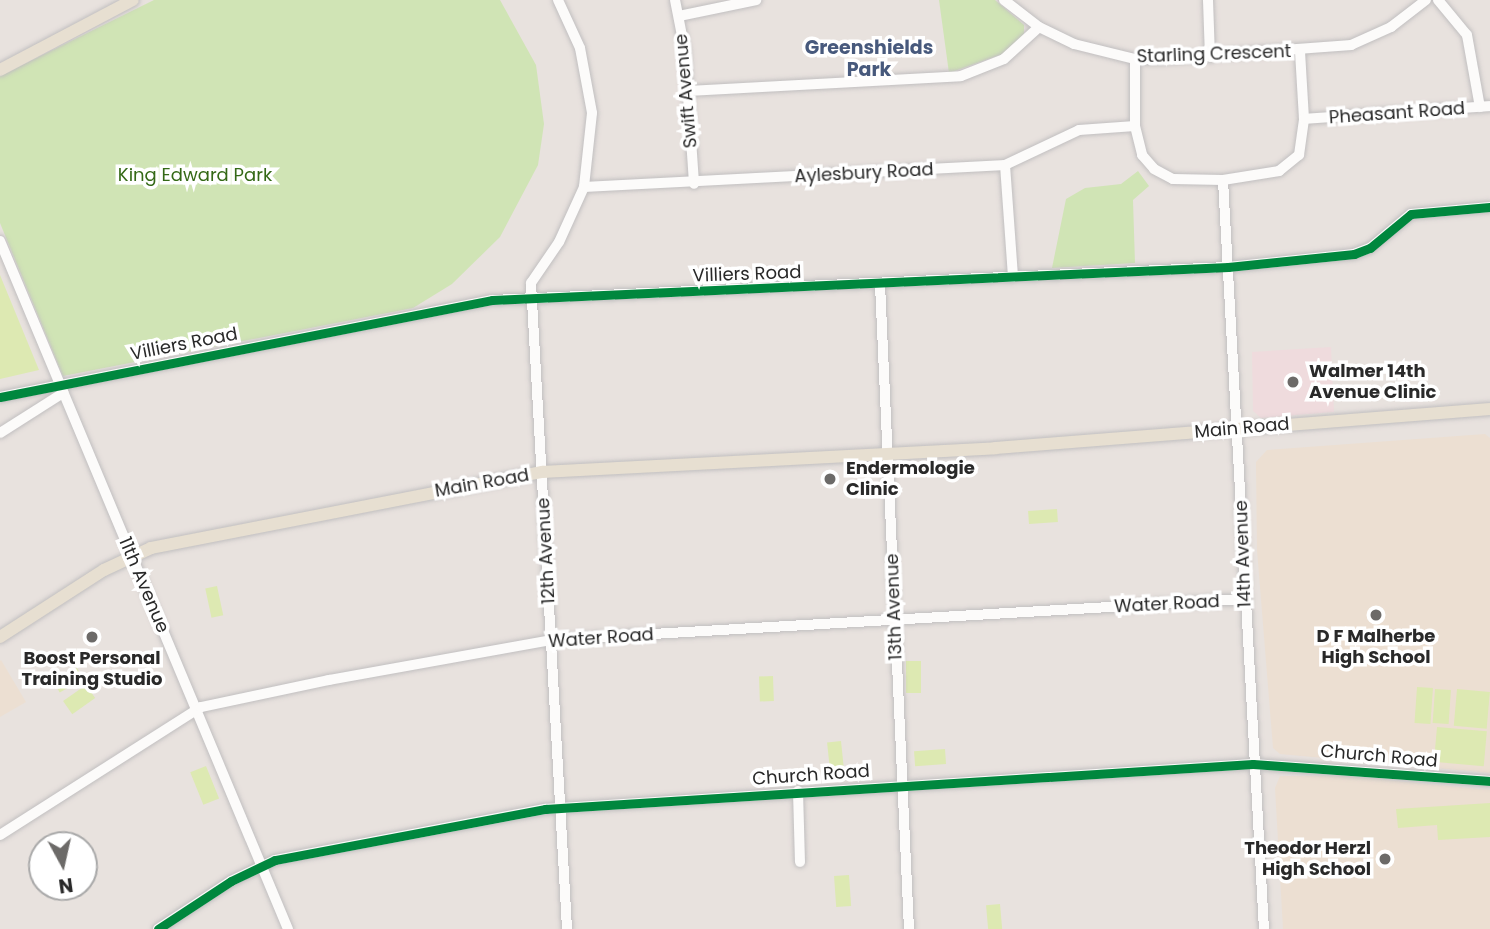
<!DOCTYPE html>
<html>
<head>
<meta charset="utf-8">
<style>
	body { margin:0 }
	#map { position:relative; width:1490px; height:929px; overflow:hidden; background:#e8e2de; font-family:Poppins,sans-serif }
	div>[style] { position:absolute }
	[style*='--x'] { left:calc(var(--x)*1px); top:calc(var(--y)*1px); width:calc(var(--w)*1px); rotate:calc(var(--a)*1deg) }
	.education>* { inset:0; background:#ecdfd2 }
	.medical>* { inset:0; background:#efdbdd }
	.green>* { inset:0; background:#d0e4b5 }
	.pitch>* { inset:0; background:#dde9b2; transform-origin:0 0 }
	.roads { filter:drop-shadow(0 0 2px #c1bfc0) drop-shadow(0 0 2px #c1bfc0) }
	.minor>* { height:10px; margin:-5px; padding:0 5px; transform-origin:5px; border-radius:5px; background:#fcfbfa }
	.major>* { height:12px; margin:-6px; padding:0 6px; transform-origin:6px; border-radius:6px; background:#e7dfd1 }
	.cycleway>* { height:9px; margin:-4.5px; padding:0 4.5px; transform-origin:4.5px; border-radius:4.5px; background:#00873e }
	.dots>* { width:19px; height:19px; translate:-50% -50%; box-sizing:border-box; border:4px solid #fff; border-radius:50% }
	span { translate:-50% -50%; white-space:nowrap; text-align:center; line-height:1.15; -webkit-text-stroke:7px #fff; paint-order:stroke }
	.street-label { font-size:18px; color:#292929 }
	.park-label { font-size:18px; color:#346916 }
	.poi-label { font-size:18px; color:#292929; font-weight:700 }
	.left { translate:0 -50%; text-align:left }
	.right { translate:-100% -50%; text-align:right }
	.neighbourhood-label { font-size:19px; color:#47597c; font-weight:700 }
	.north { position:absolute; left:28px; top:831px; width:70px; height:70px; box-sizing:border-box; background:#fff; border:2px solid #a9a9a9; border-radius:50%; rotate:172deg; font-size:19px; font-weight:700; line-height:28px; text-align:center; color:#292929 }
	.north::after { content:''; display:block; margin:auto; width:24px; height:32px; background:#6c6a68; clip-path:polygon(50% 0,100% 100%,50% 72%,0 100%) }
</style>
</head>
<body>
<div id="map">
	<div class="education">
		<div style="clip-path:polygon(1485px 434px,1490px 438px,1490px 773px,1280px 754px,1273px 748px,1257px 550px,1256px 462px,1267px 450px)"></div>
		<div style="clip-path:polygon(1px 660px,26px 702px,0 717px,0 661px)"></div>
		<div style="clip-path:polygon(1280px 776px,1344px 776px,1490px 790px,1490px 929px,1283px 929px,1275px 788px)"></div>
	</div>
	<div class="medical">
		<div style="clip-path:polygon(1331px 347px,1334px 412px,1261px 418px,1253px 411px,1252px 352px)"></div>
	</div>
	<div class="green">
		<div style="clip-path:polygon(154px 0,500px 0,536px 65px,544px 124px,538px 165px,500px 237px,452px 284px,413px 308px,63px 376px,0 223px,0 76px)"></div>
		<div style="clip-path:polygon(939px 0,995px 0,1024px 25px,1024px 34px,1002px 54px,949px 73px)"></div>
		<div style="clip-path:polygon(1138px 171px,1149px 186px,1133px 200px,1135px 263px,1052px 268px,1066px 199px,1085px 188px,1121px 184px)"></div>
	</div>
	<div class="pitch">
		<div style="clip-path:polygon(0 275px,39px 370px,0 379px)"></div>
		<div style="left:1057px;top:509px;width:13px;height:29px;rotate:86deg"></div>
		<div style="left:217px;top:586px;width:30px;height:12px;rotate:78deg"></div>
		<div style="left:906px;top:661px;width:15px;height:32px"></div>
		<div style="left:77px;top:668px;width:13px;height:27px;rotate:61deg"></div>
		<div style="left:773px;top:676px;width:25px;height:14px;rotate:88deg"></div>
		<div style="left:86px;top:685px;width:16px;height:28px;rotate:55deg"></div>
		<div style="left:1417px;top:687px;width:16px;height:36px;rotate:4deg"></div>
		<div style="left:1435px;top:689px;width:16px;height:34px;rotate:4deg"></div>
		<div style="left:1457px;top:689px;width:33px;height:37px;rotate:5deg"></div>
		<div style="left:1437px;top:727px;width:50px;height:35px;rotate:5deg"></div>
		<div style="left:841px;top:741px;width:28px;height:14px;rotate:84deg"></div>
		<div style="left:945px;top:749px;width:15px;height:31px;rotate:86deg"></div>
		<div style="left:206px;top:766px;width:35px;height:17px;rotate:68deg"></div>
		<div style="clip-path:polygon(1490px 803px,1490px 837px,1438px 840px,1437px 825px,1398px 828px,1396px 809px)"></div>
		<div style="left:849px;top:875px;width:31px;height:15px;rotate:86deg"></div>
		<div style="left:1000px;top:904px;width:25px;height:14px;rotate:85deg"></div>
	</div>
	<div class="roads">
		<div class="minor">
			<div style="--x:558;--y:0;--w:53;--a:65.4"></div>
			<div style="--x:580;--y:48;--w:66;--a:79.5"></div>
			<div style="--x:592;--y:113;--w:74;--a:96.2"></div>
			<div style="--x:584;--y:187;--w:60;--a:114.4"></div>
			<div style="--x:559;--y:242;--w:50;--a:124.3"></div>
			<div style="--x:531;--y:283;--w:647;--a:86.81"></div>
			<div style="--x:675;--y:0;--w:52;--a:78.9"></div>
			<div style="--x:685;--y:51;--w:133;--a:86.1"></div>
			<div style="--x:1004;--y:0;--w:44;--a:37.6"></div>
			<div style="--x:1039;--y:27;--w:39;--a:26"></div>
			<div style="--x:1074;--y:44;--w:63;--a:13.8"></div>
			<div style="--x:1135;--y:59;--w:26;--a:0"></div>
			<div style="--x:1161;--y:59;--w:191;--a:-4.2"></div>
			<div style="--x:1351;--y:45;--w:44;--a:-24.2"></div>
			<div style="--x:1391;--y:27;--w:44;--a:-37.6"></div>
			<div style="--x:1208;--y:0;--w:57;--a:88"></div>
			<div style="--x:1438;--y:0;--w:45;--a:50.4"></div>
			<div style="--x:1467;--y:35;--w:73;--a:79.8"></div>
			<div style="--x:679;--y:16;--w:79;--a:-11.7"></div>
			<div style="--x:1135;--y:59;--w:67;--a:90"></div>
			<div style="--x:1135;--y:126;--w:30;--a:76"></div>
			<div style="--x:1142;--y:155;--w:18;--a:49"></div>
			<div style="--x:1154;--y:169;--w:21;--a:28"></div>
			<div style="--x:1173;--y:179;--w:50;--a:1.1"></div>
			<div style="--x:1223;--y:180;--w:57;--a:-9.1"></div>
			<div style="--x:1279;--y:171;--w:26;--a:-39"></div>
			<div style="--x:1299;--y:155;--w:36;--a:-82"></div>
			<div style="--x:1304;--y:119;--w:68;--a:-93.4"></div>
			<div style="--x:688;--y:91;--w:273;--a:-3.1"></div>
			<div style="--x:961;--y:76;--w:46;--a:-21.6"></div>
			<div style="--x:1004;--y:59;--w:47;--a:-42.4"></div>
			<div style="--x:1304;--y:119;--w:186;--a:-4"></div>
			<div style="--x:1005;--y:165;--w:112;--a:85.9"></div>
			<div style="--x:1223;--y:180;--w:750;--a:86.87"></div>
			<div style="--x:584;--y:187;--w:422;--a:-3"></div>
			<div style="--x:1005;--y:165;--w:82;--a:-25.3"></div>
			<div style="--x:1079;--y:130;--w:56;--a:-4.1"></div>
			<div style="--x:0;--y:241;--w:746;--a:67.29"></div>
			<div style="--x:880;--y:284;--w:646;--a:87.43"></div>
			<div style="--x:0;--y:397;--w:501;--a:-11.15"></div>
			<div style="--x:492;--y:300;--w:737;--a:-2.57"></div>
			<div style="--x:1228;--y:267;--w:127;--a:-5.9"></div>
			<div style="--x:1354;--y:254;--w:17;--a:-21"></div>
			<div style="--x:1370;--y:248;--w:53;--a:-39.7"></div>
			<div style="--x:1411;--y:214;--w:79;--a:-5.1"></div>
			<div style="--x:0;--y:433;--w:75;--a:-32.4"></div>
			<div style="--x:798;--y:791;--w:71;--a:88.4"></div>
			<div style="--x:0;--y:835;--w:238;--a:-32.5"></div>
			<div style="--x:201;--y:707;--w:131;--a:-11.9"></div>
			<div style="--x:329;--y:680;--w:226;--a:-10.2"></div>
			<div style="--x:551;--y:640;--w:695;--a:-3.38"></div>
			<div style="--x:158;--y:929;--w:87;--a:-33.3"></div>
			<div style="--x:231;--y:881;--w:49;--a:-25.5"></div>
			<div style="--x:275;--y:860;--w:275;--a:-10.7"></div>
			<div style="--x:545;--y:809;--w:709;--a:-3.64"></div>
			<div style="--x:1253;--y:764;--w:238;--a:4.1"></div>
		</div>
		<div class="major">
			<div style="--x:0;--y:70;--w:150;--a:-27.8"></div>
			<div style="--x:0;--y:637;--w:124;--a:-32.8"></div>
			<div style="--x:104;--y:570;--w:52;--a:-25.1"></div>
			<div style="--x:151;--y:548;--w:399;--a:-11"></div>
			<div style="--x:543;--y:472;--w:453;--a:-3"></div>
			<div style="--x:995;--y:448;--w:497;--a:-4.5"></div>
		</div>
	</div>
	<div class="cycleway">
		<div style="--x:0;--y:397;--w:501;--a:-11.15"></div>
		<div style="--x:492;--y:300;--w:737;--a:-2.57"></div>
		<div style="--x:1228;--y:267;--w:127;--a:-5.9"></div>
		<div style="--x:1354;--y:254;--w:17;--a:-21"></div>
		<div style="--x:1370;--y:248;--w:53;--a:-39.7"></div>
		<div style="--x:1411;--y:214;--w:79;--a:-5.1"></div>
		<div style="--x:158;--y:929;--w:87;--a:-33.3"></div>
		<div style="--x:231;--y:881;--w:49;--a:-25.5"></div>
		<div style="--x:275;--y:860;--w:275;--a:-10.7"></div>
		<div style="--x:545;--y:809;--w:709;--a:-3.64"></div>
		<div style="--x:1253;--y:764;--w:238;--a:4.1"></div>
	</div>
	<div class="dots">
		<div style="left:1293px;top:382px;background:#6c6a68"></div>
		<div style="left:830px;top:479px;background:#6c6a68"></div>
		<div style="left:1376px;top:615px;background:#6c6a68"></div>
		<div style="left:92px;top:637px;background:#6c6a68"></div>
		<div style="left:1385px;top:859px;background:#6c6a68"></div>
	</div>
	<div class="street-label">
		<span style="left:1214px;top:54px;rotate:-2deg">Starling Crescent</span>
		<span style="left:686px;top:91px;rotate:-95deg">Swift Avenue</span>
		<span style="left:1397px;top:113px;rotate:-4deg">Pheasant Road</span>
		<span style="left:864px;top:173px;rotate:-3deg">Aylesbury Road</span>
		<span style="left:747px;top:274px;rotate:-2deg">Villiers Road</span>
		<span style="left:184px;top:344px;rotate:-11deg">Villiers Road</span>
		<span style="left:1242px;top:428px;rotate:-5deg">Main Road</span>
		<span style="left:482px;top:483px;rotate:-10deg">Main Road</span>
		<span style="left:546px;top:551px;rotate:-93deg">12th Avenue</span>
		<span style="left:1243px;top:554px;rotate:-92deg">14th Avenue</span>
		<span style="left:144px;top:585px;rotate:67deg">11th Avenue</span>
		<span style="left:1167px;top:604px;rotate:-3deg">Water Road</span>
		<span style="left:894px;top:607px;rotate:-92deg">13th Avenue</span>
		<span style="left:601px;top:638px;rotate:-4deg">Water Road</span>
		<span style="left:1379px;top:756px;rotate:5deg">Church Road</span>
		<span style="left:811px;top:775px;rotate:-4deg">Church Road</span>
	</div>
	<div class="park-label">
		<span style="left:195px;top:175px">King Edward Park</span>
	</div>
	<div class="poi-label">
		<span class="left" style="left:1309px;top:382px">Walmer 14th<br>Avenue Clinic</span>
		<span class="left" style="left:846px;top:479px">Endermologie<br>Clinic</span>
		<span style="left:1376px;top:647px">D F Malherbe<br>High School</span>
		<span style="left:92px;top:669px">Boost Personal<br>Training Studio</span>
		<span class="right" style="left:1371px;top:859px">Theodor Herzl<br>High School</span>
	</div>
	<div class="neighbourhood-label">
		<span style="left:869px;top:59px">Greenshields<br>Park</span>
	</div>
	<div class="north">N</div>
</div>
</body>
</html>
